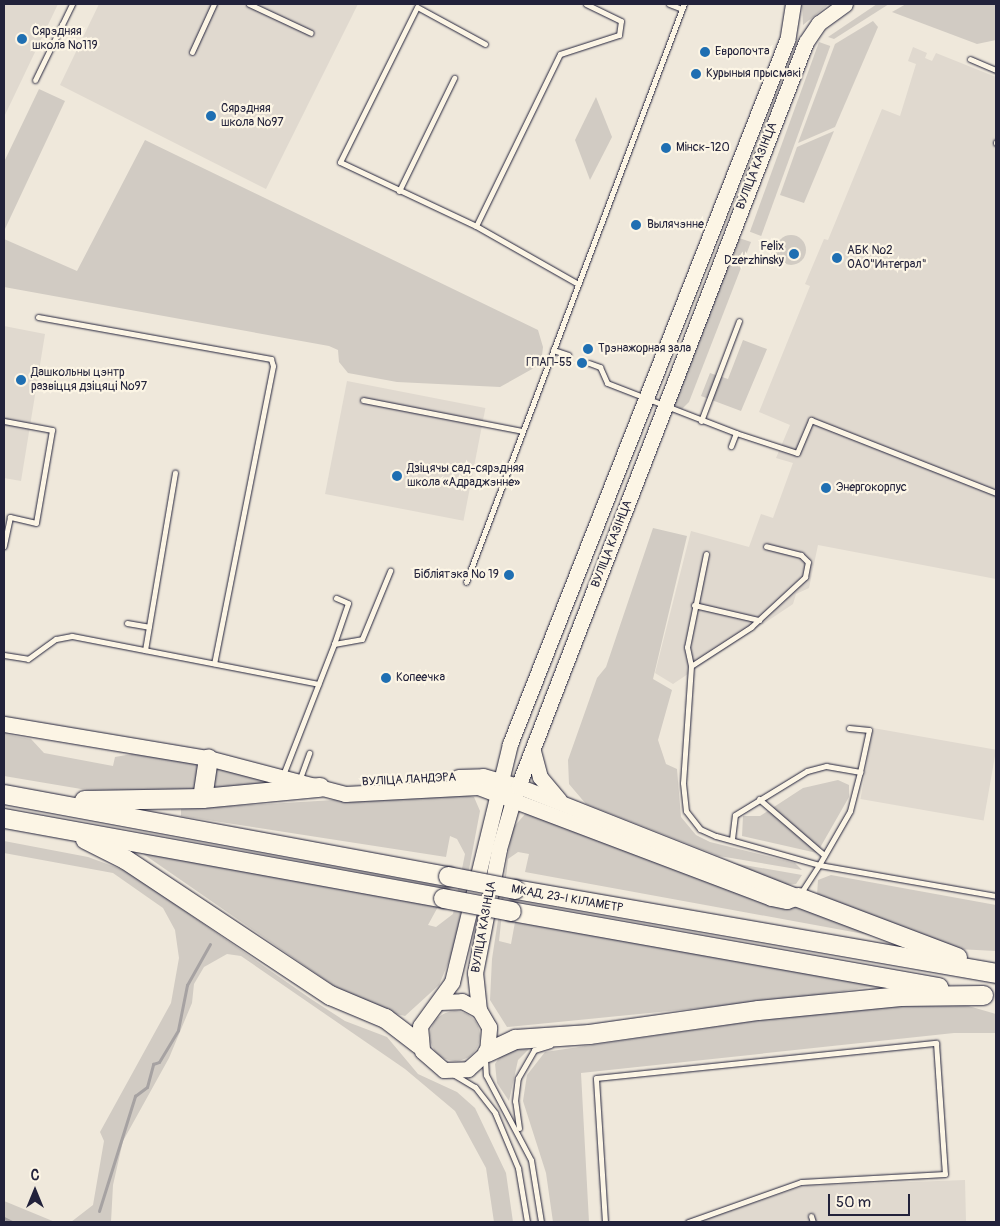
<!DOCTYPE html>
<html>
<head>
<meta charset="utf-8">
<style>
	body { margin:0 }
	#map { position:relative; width:1000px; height:1226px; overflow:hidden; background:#efe8db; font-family:Pangolin,sans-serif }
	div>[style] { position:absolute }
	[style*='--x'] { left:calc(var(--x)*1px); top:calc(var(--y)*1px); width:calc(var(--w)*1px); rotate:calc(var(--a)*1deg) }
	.built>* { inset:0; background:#e0d9cf; transform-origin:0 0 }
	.green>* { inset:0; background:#d1cbc3; transform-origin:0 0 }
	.round { border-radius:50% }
	.stream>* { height:3px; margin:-1.5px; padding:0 1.5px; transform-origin:1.5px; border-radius:1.5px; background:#a6a2a2 }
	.roads { filter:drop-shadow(0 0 1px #22223b) drop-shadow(0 0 1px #22223b) }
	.lane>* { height:5px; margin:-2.5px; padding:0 2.5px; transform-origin:2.5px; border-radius:2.5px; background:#fcf5e5 }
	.secondary>* { height:15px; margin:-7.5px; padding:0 7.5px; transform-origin:7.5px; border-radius:7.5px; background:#fcf5e5 }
	.highway>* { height:19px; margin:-9.5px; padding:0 9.5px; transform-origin:9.5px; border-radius:9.5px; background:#fcf5e5 }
	.bridges { filter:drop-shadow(0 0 1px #22223b) drop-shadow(0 0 1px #22223b) }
	.highway-bridge>* { height:19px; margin:-9.5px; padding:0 9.5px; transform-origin:9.5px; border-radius:9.5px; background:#fcf5e5 }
	.dots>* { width:14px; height:14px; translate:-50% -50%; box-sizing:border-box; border:2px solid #fcf5e5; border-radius:50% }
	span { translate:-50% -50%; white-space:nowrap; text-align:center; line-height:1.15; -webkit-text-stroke:4.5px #fcf5e5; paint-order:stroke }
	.poi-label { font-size:12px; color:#22223b }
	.left { translate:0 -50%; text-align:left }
	.right { translate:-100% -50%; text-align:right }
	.street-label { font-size:12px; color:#22223b }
	.frame { position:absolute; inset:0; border:5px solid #22223b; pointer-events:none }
	.north { position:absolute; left:10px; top:1166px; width:50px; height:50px; -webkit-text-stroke:4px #fcf5e5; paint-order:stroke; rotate:0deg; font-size:14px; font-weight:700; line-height:20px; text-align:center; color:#22223b }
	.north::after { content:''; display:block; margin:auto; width:18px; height:22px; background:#22223b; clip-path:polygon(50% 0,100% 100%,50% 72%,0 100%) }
	.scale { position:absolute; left:828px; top:1194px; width:82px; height:22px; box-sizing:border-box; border:2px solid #22223b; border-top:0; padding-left:6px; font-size:15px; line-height:18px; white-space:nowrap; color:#22223b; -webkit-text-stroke:4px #fcf5e5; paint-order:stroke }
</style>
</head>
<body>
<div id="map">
	<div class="built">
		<div style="clip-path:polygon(4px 4px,58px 4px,4px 117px)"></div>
		<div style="clip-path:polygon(99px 4px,358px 4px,266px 189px,60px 85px)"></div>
		<div style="clip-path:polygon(913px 47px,927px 53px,925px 58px,932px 61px,936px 53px,996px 77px,996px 579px,818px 545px,809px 588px,796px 594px,793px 604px,673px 684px,655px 673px,691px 531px,749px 547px,761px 514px,773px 518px,793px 463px,776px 458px,790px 425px,759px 412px,810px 286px,805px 284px,824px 239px,828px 240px,882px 109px,900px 116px,916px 64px,908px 61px)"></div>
		<div style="clip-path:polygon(4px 326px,45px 334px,21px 481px,4px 478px)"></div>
		<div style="left:347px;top:381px;width:141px;height:115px;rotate:11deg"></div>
		<div style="left:873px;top:728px;width:125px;height:72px;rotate:10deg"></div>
		<div style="clip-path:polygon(965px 1180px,966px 1222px,698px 1222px,803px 1186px)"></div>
	</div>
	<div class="green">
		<div style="clip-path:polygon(802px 4px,829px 4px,803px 25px)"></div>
		<div style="clip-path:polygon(877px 4px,889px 4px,834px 39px,828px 37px)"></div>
		<div style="clip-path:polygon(906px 4px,996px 4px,996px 40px,977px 44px,892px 12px)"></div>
		<div style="clip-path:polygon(873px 21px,878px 27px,835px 127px,798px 143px,835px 44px)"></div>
		<div style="left:819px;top:42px;width:12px;height:202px;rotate:20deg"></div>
		<div style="clip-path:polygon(39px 89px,65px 101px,4px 231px,4px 162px)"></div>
		<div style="clip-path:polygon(596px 97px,612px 137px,590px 180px,575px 140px)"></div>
		<div style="clip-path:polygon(834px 131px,804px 203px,780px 195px,797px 147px)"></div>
		<div style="clip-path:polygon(145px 140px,538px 330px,543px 347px,541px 364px,500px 387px,397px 382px,348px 373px,339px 362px,338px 350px,329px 346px,4px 287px,4px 239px,77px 271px)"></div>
		<div class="round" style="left:776px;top:235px;width:30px;height:30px"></div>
		<div style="clip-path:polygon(739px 238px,751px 242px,689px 402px,682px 409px,673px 405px)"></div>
		<div style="clip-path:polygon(743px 340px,767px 349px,741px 411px,701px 396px,710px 373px,728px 379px)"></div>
		<div style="clip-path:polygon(653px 528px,687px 536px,653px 679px,672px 690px,658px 740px,666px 764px,677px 769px,681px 817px,696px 835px,710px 842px,795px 863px,802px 870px,719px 856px,586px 804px,569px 784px,568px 760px,597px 678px,606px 667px)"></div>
		<div style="clip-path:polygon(4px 734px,31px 739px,44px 753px,113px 766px,115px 757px,132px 754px,194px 763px,198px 765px,194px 790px,93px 791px,4px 776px)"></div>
		<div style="clip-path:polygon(216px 765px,276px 782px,210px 790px)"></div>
		<div style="clip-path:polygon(838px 780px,849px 785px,849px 797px,817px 853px,742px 836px,743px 816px,760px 816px,803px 788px)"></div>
		<div style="clip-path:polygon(454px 793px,474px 797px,480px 811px,454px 949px,439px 985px,405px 1016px,384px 1011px,337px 988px,139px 851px,440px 903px,428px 925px,436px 927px,453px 914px,465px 854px,457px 839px,450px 836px,446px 857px,181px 816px,181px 809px)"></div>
		<div style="clip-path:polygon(526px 813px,796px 905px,875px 936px,525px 872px,529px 854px,518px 852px,508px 859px,499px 941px,511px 944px,515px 922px,882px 985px,792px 999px,507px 1027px,490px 1000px,492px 959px,512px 829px)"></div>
		<div style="clip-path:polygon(4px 841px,88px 857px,129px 872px,311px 999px,345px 1021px,387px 1037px,418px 1074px,457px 1092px,475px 1108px,506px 1173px,513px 1222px,494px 1222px,486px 1168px,455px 1111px,405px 1069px,241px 956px,227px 954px,204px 967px,194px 984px,192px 1003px,169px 1058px,123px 1141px,113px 1185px,111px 1222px,71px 1222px,93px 1205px,104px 1141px,100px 1132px,171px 1003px,179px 958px,175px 930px,163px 908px,113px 873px,4px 853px)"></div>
		<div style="clip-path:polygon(727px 862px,802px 875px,796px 884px,786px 885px)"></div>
		<div style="clip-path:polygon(831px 875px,996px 905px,996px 951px,957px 949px,817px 896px,818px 880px)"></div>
		<div style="clip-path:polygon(876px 1003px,958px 1003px,996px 1014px,996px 1033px,954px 1033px,581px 1073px,589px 1222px,553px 1222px,546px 1173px,523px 1101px,527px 1075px,545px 1052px)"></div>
		<div class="round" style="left:430px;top:1011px;width:50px;height:50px"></div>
		<div style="clip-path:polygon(523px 1043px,532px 1046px,518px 1060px,509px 1101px,497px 1083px,495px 1064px,503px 1052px)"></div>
		<div style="clip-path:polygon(4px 1201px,9px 1203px,55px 1222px,4px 1222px)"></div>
	</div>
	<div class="stream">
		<div style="--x:99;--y:1211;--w:121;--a:-72.6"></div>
		<div style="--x:135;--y:1096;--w:15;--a:-37"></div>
		<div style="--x:147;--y:1087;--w:24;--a:-75"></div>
		<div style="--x:153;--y:1064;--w:6;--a:-18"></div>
		<div style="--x:159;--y:1062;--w:37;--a:-59"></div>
		<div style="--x:178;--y:1030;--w:46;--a:-78.7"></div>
		<div style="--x:187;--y:985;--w:47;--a:-60.7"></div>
		<div style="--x:4;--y:1218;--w:9;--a:27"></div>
	</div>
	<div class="roads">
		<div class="lane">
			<div style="--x:249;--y:4;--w:68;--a:25.1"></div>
			<div style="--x:669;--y:4;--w:14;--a:21"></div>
			<div style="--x:485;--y:44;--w:77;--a:-151.4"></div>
			<div style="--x:417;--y:7;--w:173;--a:116.4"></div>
			<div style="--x:340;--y:162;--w:150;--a:25.2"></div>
			<div style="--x:476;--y:226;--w:117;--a:29.6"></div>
			<div style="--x:192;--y:52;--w:53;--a:-65.4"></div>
			<div style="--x:970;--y:59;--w:28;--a:23"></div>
			<div style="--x:35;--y:80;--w:85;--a:-64"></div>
			<div style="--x:996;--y:142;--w:1;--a:90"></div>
			<div style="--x:399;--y:191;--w:126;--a:-64"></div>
			<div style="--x:476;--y:226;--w:191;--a:-64"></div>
			<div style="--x:560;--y:54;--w:62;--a:-17.9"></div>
			<div style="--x:619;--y:35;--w:14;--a:-82"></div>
			<div style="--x:621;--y:21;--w:39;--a:-154"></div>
			<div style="--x:38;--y:317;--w:237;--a:10.2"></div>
			<div style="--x:271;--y:359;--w:7;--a:74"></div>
			<div style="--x:273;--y:366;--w:303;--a:101.2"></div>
			<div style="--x:553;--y:350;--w:16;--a:18"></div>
			<div style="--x:589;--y:363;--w:12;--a:20"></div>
			<div style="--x:600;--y:367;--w:17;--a:66"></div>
			<div style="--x:607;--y:383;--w:138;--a:21.2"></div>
			<div style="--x:736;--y:433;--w:14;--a:111"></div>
			<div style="--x:363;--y:400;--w:162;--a:11"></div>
			<div style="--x:4;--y:421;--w:49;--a:10.6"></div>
			<div style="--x:52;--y:430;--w:94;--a:99.8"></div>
			<div style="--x:36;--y:523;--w:27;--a:-167"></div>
			<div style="--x:10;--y:517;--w:30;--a:102"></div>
			<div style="--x:701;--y:421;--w:107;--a:-69.2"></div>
			<div style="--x:736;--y:433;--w:64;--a:18.2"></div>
			<div style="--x:797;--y:453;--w:36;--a:-67"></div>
			<div style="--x:811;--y:420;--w:199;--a:21.5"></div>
			<div style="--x:706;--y:554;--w:95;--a:101.5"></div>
			<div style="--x:687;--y:647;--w:19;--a:78"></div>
			<div style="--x:691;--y:666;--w:117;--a:93.9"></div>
			<div style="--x:683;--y:783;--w:28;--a:84"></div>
			<div style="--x:686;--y:811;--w:23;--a:52"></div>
			<div style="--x:700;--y:829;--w:17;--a:24"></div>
			<div style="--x:716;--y:836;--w:107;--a:15.7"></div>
			<div style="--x:819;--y:865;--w:35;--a:123"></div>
			<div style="--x:466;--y:582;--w:618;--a:-69.34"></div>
			<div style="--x:694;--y:605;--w:67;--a:13"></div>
			<div style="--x:127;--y:623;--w:22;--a:10"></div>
			<div style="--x:334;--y:644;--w:43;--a:-71.1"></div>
			<div style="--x:348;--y:603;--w:13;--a:-157"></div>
			<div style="--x:145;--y:650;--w:180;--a:-80.4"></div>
			<div style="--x:4;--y:655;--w:24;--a:9"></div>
			<div style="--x:28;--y:659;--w:34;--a:-36"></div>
			<div style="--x:56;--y:639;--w:16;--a:-11"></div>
			<div style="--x:72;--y:636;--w:251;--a:11"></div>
			<div style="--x:691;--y:666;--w:72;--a:-33"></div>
			<div style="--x:751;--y:627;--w:74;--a:-42.8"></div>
			<div style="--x:805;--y:577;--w:15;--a:-79"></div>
			<div style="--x:808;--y:562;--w:10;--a:-135"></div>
			<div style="--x:801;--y:555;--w:36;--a:-166"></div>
			<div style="--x:849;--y:728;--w:20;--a:6"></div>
			<div style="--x:869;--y:730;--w:43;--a:102.1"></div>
			<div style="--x:283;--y:775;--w:141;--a:-68.7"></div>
			<div style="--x:334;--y:644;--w:28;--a:-10"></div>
			<div style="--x:362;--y:639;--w:74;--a:-67.6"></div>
			<div style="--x:299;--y:781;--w:30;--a:-70"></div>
			<div style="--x:759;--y:799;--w:86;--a:40.7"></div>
			<div style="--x:732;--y:839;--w:24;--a:-83"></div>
			<div style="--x:735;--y:815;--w:84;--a:-31.4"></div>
			<div style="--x:807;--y:771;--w:20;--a:-15"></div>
			<div style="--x:826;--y:766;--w:35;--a:10"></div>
			<div style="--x:860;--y:772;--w:40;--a:104.4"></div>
			<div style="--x:850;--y:811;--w:62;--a:119.9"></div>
			<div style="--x:819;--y:865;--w:180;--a:9.9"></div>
			<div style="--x:485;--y:1058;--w:17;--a:87"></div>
			<div style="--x:486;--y:1075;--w:96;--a:62.1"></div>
			<div style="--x:531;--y:1160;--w:63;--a:80.8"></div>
			<div style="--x:453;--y:1074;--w:26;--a:31"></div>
			<div style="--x:475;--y:1087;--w:33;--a:52"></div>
			<div style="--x:495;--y:1113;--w:60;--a:67.3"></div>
			<div style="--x:518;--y:1168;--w:55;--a:80.5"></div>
			<div style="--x:519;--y:1128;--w:27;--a:-98"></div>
			<div style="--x:515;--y:1101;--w:23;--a:-83"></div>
			<div style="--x:518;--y:1078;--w:32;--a:-60"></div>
			<div style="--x:534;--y:1050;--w:17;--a:-17"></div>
			<div style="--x:811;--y:1216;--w:6;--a:72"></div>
			<div style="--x:605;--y:1222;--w:144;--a:-93.6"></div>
			<div style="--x:596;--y:1078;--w:342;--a:-5.9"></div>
			<div style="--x:936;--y:1043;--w:131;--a:86.1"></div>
			<div style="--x:945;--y:1174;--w:144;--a:176.8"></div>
			<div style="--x:801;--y:1182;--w:120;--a:160.5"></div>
		</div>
		<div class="secondary">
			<div style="--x:793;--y:4;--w:36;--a:99"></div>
			<div style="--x:787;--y:40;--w:757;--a:111.48"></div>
			<div style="--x:510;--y:744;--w:245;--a:103.7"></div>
			<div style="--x:452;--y:982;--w:54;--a:126"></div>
			<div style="--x:420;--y:1026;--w:25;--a:85"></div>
			<div style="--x:422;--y:1051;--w:29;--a:41"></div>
			<div style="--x:444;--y:1070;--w:24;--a:-2"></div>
			<div style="--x:468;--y:1069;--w:25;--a:-42"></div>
			<div style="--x:487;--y:1052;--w:25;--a:-85"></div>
			<div style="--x:489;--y:1027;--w:20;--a:-120"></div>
			<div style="--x:479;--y:1010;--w:37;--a:-96"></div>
			<div style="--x:475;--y:973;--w:126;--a:-79"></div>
			<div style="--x:499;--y:849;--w:54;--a:-73.9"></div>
			<div style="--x:514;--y:797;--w:809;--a:-68.86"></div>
			<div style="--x:806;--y:42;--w:23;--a:-56"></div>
			<div style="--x:819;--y:23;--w:32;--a:-36"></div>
			<div style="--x:4;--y:724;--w:207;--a:9.5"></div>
			<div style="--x:208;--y:758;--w:142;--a:14.7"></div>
			<div style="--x:345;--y:794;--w:133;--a:-3"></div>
			<div style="--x:478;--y:787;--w:313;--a:20.7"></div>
			<div style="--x:771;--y:898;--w:16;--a:11"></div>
			<div style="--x:787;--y:901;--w:12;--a:-20"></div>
			<div style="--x:533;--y:751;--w:27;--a:75"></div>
			<div style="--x:540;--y:777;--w:30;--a:50"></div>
			<div style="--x:458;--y:777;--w:25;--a:-2"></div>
			<div style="--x:483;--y:776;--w:36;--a:16"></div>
			<div style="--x:518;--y:786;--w:301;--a:21.6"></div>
			<div style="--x:439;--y:1002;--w:23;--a:-2"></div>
			<div style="--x:462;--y:1001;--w:19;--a:28"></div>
		</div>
		<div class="highway">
			<div style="--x:4;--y:794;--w:452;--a:10.5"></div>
			<div style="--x:202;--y:798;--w:40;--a:-81.5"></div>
			<div style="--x:84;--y:800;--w:118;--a:-1"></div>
			<div style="--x:202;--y:798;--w:118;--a:-5.4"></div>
			<div style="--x:4;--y:818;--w:446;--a:10.3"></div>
			<div style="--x:85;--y:839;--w:45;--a:26.6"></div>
			<div style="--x:125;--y:859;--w:246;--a:33.6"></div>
			<div style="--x:330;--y:995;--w:60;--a:22.7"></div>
			<div style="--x:385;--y:1018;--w:43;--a:37.4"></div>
			<div style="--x:515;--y:889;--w:488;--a:9.9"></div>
			<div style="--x:798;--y:897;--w:170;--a:20.7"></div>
			<div style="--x:511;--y:911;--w:434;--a:10.1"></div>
			<div style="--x:487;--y:1052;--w:31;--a:-25"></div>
			<div style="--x:515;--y:1039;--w:74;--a:-3.9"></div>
			<div style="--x:589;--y:1034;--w:171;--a:-8.1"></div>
			<div style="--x:758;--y:1010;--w:143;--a:-5.6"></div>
			<div style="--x:900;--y:996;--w:83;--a:-0.7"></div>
		</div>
	</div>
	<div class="bridges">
		<div class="highway-bridge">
			<div style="--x:448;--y:876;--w:68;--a:11"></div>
			<div style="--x:443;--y:898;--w:69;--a:10.8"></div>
		</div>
	</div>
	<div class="dots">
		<div style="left:22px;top:39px;background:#1f6fb2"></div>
		<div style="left:705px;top:52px;background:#1f6fb2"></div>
		<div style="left:696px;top:74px;background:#1f6fb2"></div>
		<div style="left:211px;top:116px;background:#1f6fb2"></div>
		<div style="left:666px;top:148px;background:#1f6fb2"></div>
		<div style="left:636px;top:225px;background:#1f6fb2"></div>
		<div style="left:794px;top:254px;background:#1f6fb2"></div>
		<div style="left:837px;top:258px;background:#1f6fb2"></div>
		<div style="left:588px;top:349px;background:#1f6fb2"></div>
		<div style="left:582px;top:363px;background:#1f6fb2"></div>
		<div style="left:21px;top:380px;background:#1f6fb2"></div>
		<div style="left:397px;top:476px;background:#1f6fb2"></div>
		<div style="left:826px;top:488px;background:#1f6fb2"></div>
		<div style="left:509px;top:575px;background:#1f6fb2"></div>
		<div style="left:386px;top:678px;background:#1f6fb2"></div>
	</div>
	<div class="poi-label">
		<span class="left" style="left:32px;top:39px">Сярэдняя<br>школа №119</span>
		<span class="left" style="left:715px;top:52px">Европочта</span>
		<span class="left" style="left:706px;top:74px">Курыныя прысмакі</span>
		<span class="left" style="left:221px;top:116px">Сярэдняя<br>школа №97</span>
		<span class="left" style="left:676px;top:148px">Мінск-120</span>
		<span class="left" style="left:647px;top:225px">Вылячэнне</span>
		<span class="right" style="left:784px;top:254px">Felix<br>Dzerzhinsky</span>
		<span class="left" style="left:847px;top:258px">АБК №2<br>ОАО"Интеграл"</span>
		<span class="left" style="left:598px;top:349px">Трэнажорная зала</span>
		<span class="right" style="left:572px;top:363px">ГПАП-55</span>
		<span class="left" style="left:31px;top:380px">Дашкольны цэнтр<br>развіцця дзіцяці №97</span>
		<span class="left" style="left:407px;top:476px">Дзіцячы сад-сярэдняя<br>школа «Адраджэнне»</span>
		<span class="left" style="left:836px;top:488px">Энергокорпус</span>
		<span class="right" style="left:499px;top:575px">Бібліятэка № 19</span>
		<span class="left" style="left:396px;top:678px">Копеечка</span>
	</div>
	<div class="street-label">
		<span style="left:757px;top:166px;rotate:-69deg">ВУЛІЦА КАЗІНЦА</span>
		<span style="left:612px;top:544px;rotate:-69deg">ВУЛІЦА КАЗІНЦА</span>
		<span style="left:409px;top:780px;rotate:-3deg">ВУЛІЦА ЛАНДЭРА</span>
		<span style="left:567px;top:899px;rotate:10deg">МКАД, 23-І КІЛАМЕТР</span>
		<span style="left:484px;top:927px;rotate:-80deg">ВУЛІЦА КАЗІНЦА</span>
	</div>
	<div class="frame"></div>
	<div class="north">С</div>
	<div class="scale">50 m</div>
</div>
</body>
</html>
